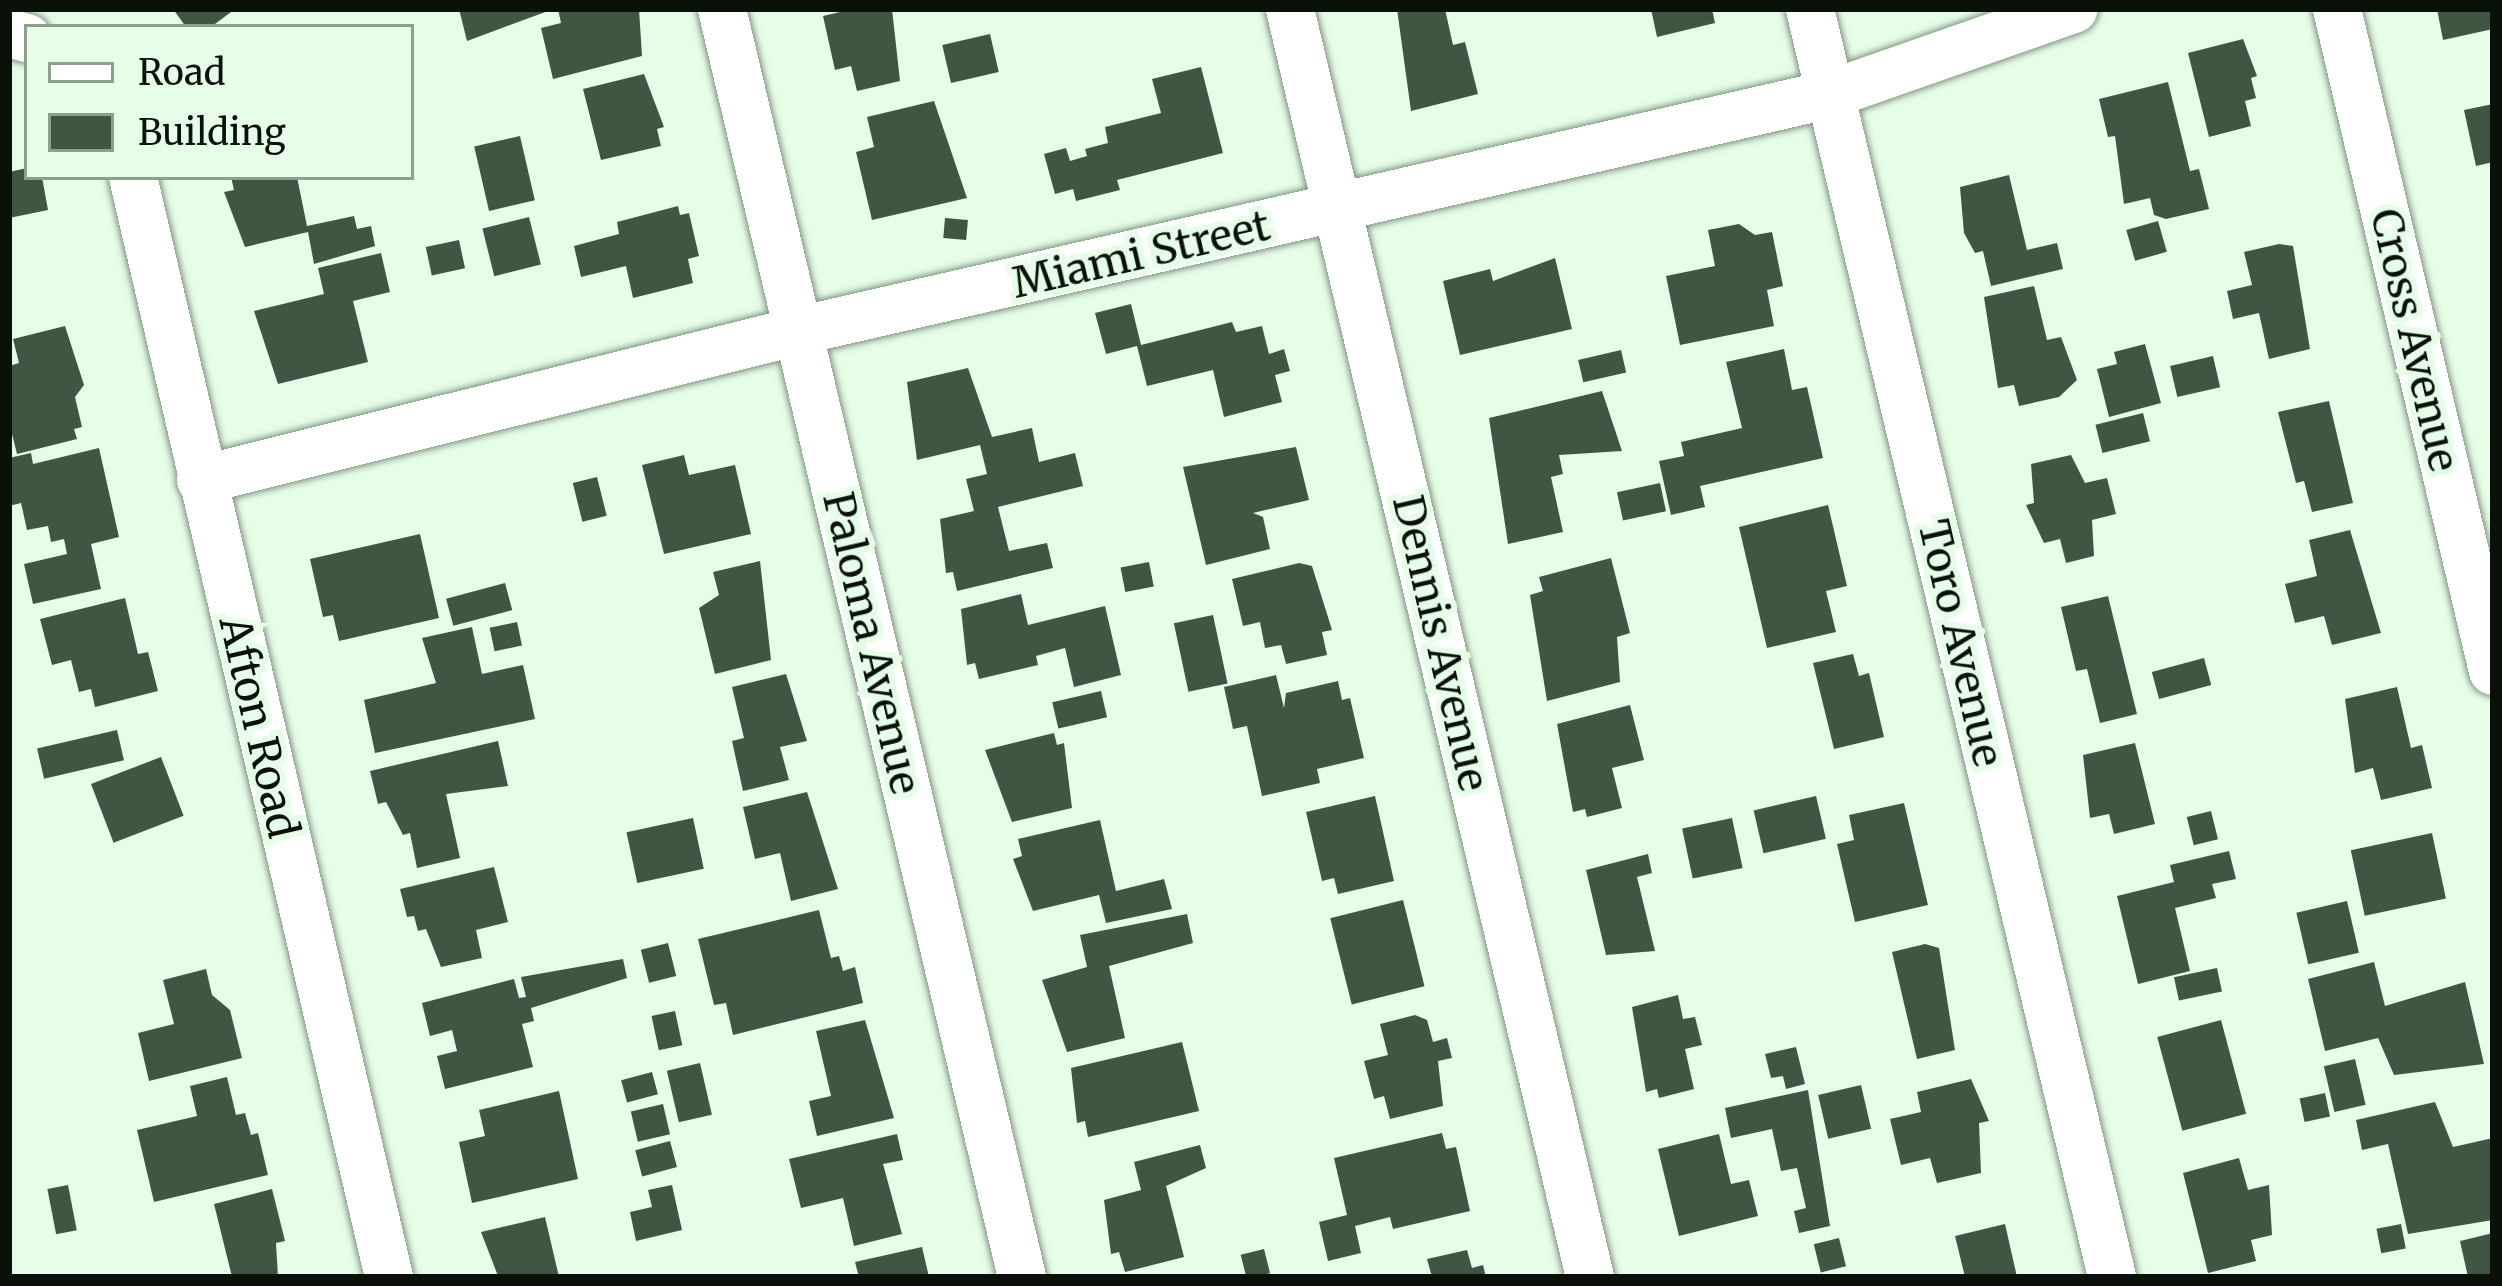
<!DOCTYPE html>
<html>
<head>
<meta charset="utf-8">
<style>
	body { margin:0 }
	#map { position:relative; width:2502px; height:1286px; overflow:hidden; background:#e6fde7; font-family:Merriweather,serif }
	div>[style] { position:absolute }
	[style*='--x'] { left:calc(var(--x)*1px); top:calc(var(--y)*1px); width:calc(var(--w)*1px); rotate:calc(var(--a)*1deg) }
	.building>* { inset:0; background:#415543; transform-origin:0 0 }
	.roads { filter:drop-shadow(0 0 3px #829783) drop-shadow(0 0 3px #829783) }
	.minor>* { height:48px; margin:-24px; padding:0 24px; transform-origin:24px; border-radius:24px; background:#fff }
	span { translate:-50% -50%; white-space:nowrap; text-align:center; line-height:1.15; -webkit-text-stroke:12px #e6fde7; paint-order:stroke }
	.street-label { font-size:42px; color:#091109 }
	.frame { position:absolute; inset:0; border:12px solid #091109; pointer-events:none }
	.legend { position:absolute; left:24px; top:24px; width:390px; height:156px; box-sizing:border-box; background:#e6fde7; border:3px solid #8e9f8e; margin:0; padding:15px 21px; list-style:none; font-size:36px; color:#091109 }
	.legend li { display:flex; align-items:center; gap:24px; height:60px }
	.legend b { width:60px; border:3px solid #8e9f8e }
</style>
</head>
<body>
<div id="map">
	<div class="building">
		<div style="clip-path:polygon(173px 9px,235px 9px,211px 27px,186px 27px)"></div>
		<div style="clip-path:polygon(459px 9px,548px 9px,548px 11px,467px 41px)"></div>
		<div style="clip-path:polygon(558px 9px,639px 9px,642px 56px,553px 79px,541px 28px,561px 23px)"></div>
		<div style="clip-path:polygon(853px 9px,892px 9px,900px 81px,857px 91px,851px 66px,835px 70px,823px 16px)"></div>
		<div style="clip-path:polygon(1397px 9px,1445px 9px,1453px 45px,1465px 42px,1478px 94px,1411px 111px)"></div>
		<div style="clip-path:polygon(1651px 9px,1712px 9px,1715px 23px,1657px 37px)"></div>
		<div style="clip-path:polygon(2437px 9px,2490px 9px,2493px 29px,2443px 40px)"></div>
		<div style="left:990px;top:34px;width:39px;height:49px;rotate:77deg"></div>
		<div style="clip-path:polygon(2243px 39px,2257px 76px,2251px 78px,2256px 98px,2245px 101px,2251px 126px,2209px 137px,2188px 53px)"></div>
		<div style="clip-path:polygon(1201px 67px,1223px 153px,1117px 180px,1120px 190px,1076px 201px,1073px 189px,1055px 194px,1044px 154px,1066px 148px,1070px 161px,1087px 156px,1085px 149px,1108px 143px,1105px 127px,1161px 113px,1152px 79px)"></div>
		<div style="clip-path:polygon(644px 74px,664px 127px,657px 129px,661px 146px,601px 160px,583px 89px)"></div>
		<div style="clip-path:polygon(2168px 82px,2190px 171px,2199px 169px,2209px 209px,2166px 219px,2154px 215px,2150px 198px,2124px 204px,2115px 136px,2108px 137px,2099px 99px)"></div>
		<div style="clip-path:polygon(934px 101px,967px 198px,872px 220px,856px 152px,874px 147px,867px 117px)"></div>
		<div style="clip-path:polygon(2493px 104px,2493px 162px,2476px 166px,2464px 110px)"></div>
		<div style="left:520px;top:136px;width:66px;height:47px;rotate:77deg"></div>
		<div style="clip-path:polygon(27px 168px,27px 177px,42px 177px,48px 210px,9px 218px,9px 172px)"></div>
		<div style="clip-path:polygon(2009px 175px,2027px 250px,2057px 243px,2063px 269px,1991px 286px,1983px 251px,1975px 253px,1964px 233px,1960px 187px)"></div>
		<div style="clip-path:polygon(231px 177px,297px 177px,307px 226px,354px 216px,357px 229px,371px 226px,375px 246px,314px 264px,308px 232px,245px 247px,224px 192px,234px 190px)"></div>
		<div style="clip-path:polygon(678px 206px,680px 215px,689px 213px,699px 256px,688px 259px,693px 283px,633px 298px,626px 266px,581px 277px,574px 246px,619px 234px,617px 222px)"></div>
		<div style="left:529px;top:217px;width:49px;height:48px;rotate:76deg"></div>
		<div style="left:945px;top:218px;width:23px;height:20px;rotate:5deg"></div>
		<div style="left:2158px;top:221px;width:32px;height:33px;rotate:74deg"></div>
		<div style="clip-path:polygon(1739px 224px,1755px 235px,1772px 232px,1783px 286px,1767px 290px,1774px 326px,1680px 345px,1666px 276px,1715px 266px,1708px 230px)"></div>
		<div style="left:459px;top:240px;width:29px;height:34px;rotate:78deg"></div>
		<div style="clip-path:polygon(2279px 244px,2293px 246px,2310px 349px,2269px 359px,2259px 313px,2233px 319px,2227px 291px,2252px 285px,2244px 252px)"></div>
		<div style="clip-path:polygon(381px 253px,390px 292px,353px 301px,368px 362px,278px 384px,254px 311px,324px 294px,318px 268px)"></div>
		<div style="clip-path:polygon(1555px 258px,1572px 329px,1460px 355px,1443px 281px,1490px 269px,1493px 281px)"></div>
		<div style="clip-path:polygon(2034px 286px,2047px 340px,2061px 337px,2077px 380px,2059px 397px,2019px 406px,2014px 385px,1998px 388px,1984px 297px)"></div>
		<div style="clip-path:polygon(1131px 304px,1141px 345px,1232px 322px,1236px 332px,1262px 326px,1269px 354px,1284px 349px,1290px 371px,1275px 375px,1282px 402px,1224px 417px,1213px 370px,1147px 386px,1137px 346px,1106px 354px,1095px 313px)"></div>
		<div style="clip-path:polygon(65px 326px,84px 385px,75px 397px,82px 427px,74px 429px,77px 439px,17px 454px,9px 422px,9px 366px,19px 363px,13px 339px)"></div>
		<div style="clip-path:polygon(2145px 344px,2161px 403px,2109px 417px,2097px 369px,2117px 364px,2114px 352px)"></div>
		<div style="clip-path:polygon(1784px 349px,1792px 390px,1807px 387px,1823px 458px,1700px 486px,1705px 507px,1671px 515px,1659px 461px,1684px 456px,1681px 442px,1742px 428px,1726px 362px)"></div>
		<div style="left:1621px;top:350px;width:23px;height:44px;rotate:77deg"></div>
		<div style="left:2213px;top:356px;width:32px;height:44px;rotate:77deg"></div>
		<div style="clip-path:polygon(968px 368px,992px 437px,1032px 428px,1039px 462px,1075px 453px,1083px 486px,998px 507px,1009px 551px,1047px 543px,1053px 568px,957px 591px,953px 572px,946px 573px,940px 519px,974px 511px,966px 479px,987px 474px,980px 445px,917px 460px,907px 382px)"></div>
		<div style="clip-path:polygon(1602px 391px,1622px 451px,1559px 455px,1563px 474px,1551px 477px,1563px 532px,1508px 544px,1489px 418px)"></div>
		<div style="clip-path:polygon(2329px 401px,2353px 503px,2312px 512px,2304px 481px,2296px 483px,2278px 412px)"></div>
		<div style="left:2143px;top:413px;width:29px;height:49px;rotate:76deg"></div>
		<div style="clip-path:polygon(1296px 447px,1309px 500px,1253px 513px,1263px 517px,1270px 549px,1206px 565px,1183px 467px)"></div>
		<div style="clip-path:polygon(99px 448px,119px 537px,91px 544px,101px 589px,33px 604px,24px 564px,67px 554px,64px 539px,51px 542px,48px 526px,27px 530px,21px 503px,9px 506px,9px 458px,31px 453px,33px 464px)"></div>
		<div style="clip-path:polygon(684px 455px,689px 475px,735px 465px,751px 534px,664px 554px,642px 465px)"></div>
		<div style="clip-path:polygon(2071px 455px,2085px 483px,2107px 478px,2116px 514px,2092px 520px,2094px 556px,2066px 563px,2060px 539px,2044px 543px,2026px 505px,2034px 503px,2031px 464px)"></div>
		<div style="left:597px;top:477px;width:40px;height:25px;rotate:76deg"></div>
		<div style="left:1660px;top:483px;width:29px;height:44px;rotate:78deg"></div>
		<div style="clip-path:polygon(1828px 505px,1847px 586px,1826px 591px,1836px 632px,1767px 648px,1739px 527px)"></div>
		<div style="clip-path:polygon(2350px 530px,2381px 633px,2332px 645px,2324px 616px,2295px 623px,2285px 584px,2317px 576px,2309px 540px)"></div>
		<div style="clip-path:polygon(420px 534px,439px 618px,339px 641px,333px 615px,323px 617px,310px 559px)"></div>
		<div style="clip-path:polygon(1611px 558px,1630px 633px,1617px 637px,1620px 682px,1547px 701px,1530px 595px,1543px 591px,1539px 577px)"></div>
		<div style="clip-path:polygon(760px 561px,771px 660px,715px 674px,699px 608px,719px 595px,713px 572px)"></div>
		<div style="left:1149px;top:562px;width:25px;height:29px;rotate:79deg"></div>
		<div style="clip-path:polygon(1299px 563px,1312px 566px,1332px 630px,1322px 632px,1327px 655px,1286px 664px,1281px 645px,1265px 648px,1260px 622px,1243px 626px,1232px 579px)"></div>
		<div style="left:505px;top:583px;width:28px;height:61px;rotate:75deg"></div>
		<div style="clip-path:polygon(1021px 594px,1028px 625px,1105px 606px,1121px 675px,1074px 687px,1065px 648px,1036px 656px,1038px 665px,979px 679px,975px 663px,967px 665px,961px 609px)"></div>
		<div style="clip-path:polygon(2108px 596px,2137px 714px,2100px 723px,2087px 669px,2076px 671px,2061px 607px)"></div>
		<div style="clip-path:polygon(125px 598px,138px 654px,148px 652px,158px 691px,95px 707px,91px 689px,79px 692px,71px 660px,52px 665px,40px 619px)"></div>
		<div style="left:1213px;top:615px;width:70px;height:40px;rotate:78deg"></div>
		<div style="left:517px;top:622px;width:24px;height:28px;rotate:78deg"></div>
		<div style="clip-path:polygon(472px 627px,482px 674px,523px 665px,535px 719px,375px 753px,364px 700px,436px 683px,422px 638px)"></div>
		<div style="clip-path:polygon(1853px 654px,1859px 676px,1869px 673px,1884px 737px,1834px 749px,1813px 663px)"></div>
		<div style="left:2204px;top:658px;width:28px;height:54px;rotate:75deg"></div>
		<div style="clip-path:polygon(786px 674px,807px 741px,780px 747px,789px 780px,743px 791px,732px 741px,744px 738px,732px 687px)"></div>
		<div style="clip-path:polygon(1276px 675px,1284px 708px,1286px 693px,1338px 681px,1342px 700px,1350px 698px,1364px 758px,1317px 769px,1320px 783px,1262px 796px,1247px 726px,1233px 729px,1224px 687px)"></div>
		<div style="clip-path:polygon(2397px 687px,2411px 748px,2422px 745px,2432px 788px,2381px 800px,2373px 768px,2355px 773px,2345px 699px)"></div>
		<div style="left:1101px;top:691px;width:27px;height:50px;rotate:77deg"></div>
		<div style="clip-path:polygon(1630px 705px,1644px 760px,1612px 768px,1622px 808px,1587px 817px,1585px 809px,1573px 812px,1557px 724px)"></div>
		<div style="left:117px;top:730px;width:31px;height:82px;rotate:77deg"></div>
		<div style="clip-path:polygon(1054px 733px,1057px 745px,1064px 743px,1072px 808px,1012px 822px,985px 750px)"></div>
		<div style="clip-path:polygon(498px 741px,508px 786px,446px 794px,460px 858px,417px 868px,410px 833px,403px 835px,386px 802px,378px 804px,370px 771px)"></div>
		<div style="clip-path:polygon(2135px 743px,2155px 824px,2114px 834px,2109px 814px,2090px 818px,2083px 755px)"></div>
		<div style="left:161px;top:757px;width:63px;height:75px;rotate:69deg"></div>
		<div style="clip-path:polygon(807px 792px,838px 889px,791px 901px,780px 853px,755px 859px,743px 807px)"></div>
		<div style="clip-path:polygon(1375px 796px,1394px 881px,1338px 894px,1334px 878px,1322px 881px,1306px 812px)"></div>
		<div style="left:1816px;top:796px;width:44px;height:64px;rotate:77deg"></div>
		<div style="clip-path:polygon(1904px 803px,1928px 905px,1855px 922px,1837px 844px,1854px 840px,1849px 815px)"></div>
		<div style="left:2211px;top:811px;width:29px;height:25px;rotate:76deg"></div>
		<div style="left:693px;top:818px;width:52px;height:68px;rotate:78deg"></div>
		<div style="left:1732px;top:818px;width:51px;height:51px;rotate:78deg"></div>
		<div style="clip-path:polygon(1100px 820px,1116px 891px,1164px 879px,1172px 909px,1106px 923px,1099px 895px,1033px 911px,1013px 859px,1022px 856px,1018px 839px)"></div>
		<div style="left:2432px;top:833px;width:67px;height:83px;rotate:78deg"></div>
		<div style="clip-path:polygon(2229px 851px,2236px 879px,2212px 884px,2216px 898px,2175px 908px,2190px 971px,2138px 984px,2117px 896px,2174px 882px,2170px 865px)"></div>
		<div style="clip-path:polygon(1648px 854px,1652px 873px,1637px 877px,1655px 951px,1606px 955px,1586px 870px)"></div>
		<div style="clip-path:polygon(494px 867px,508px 922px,476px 930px,482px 958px,441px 967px,426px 929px,418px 931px,414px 916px,407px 917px,400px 889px)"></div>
		<div style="left:1403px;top:900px;width:89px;height:75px;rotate:76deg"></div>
		<div style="left:2347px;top:901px;width:53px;height:52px;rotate:77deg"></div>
		<div style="clip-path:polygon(819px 910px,831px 958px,839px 956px,843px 971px,855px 967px,863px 1003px,733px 1035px,726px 1003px,714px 1005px,698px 939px)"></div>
		<div style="clip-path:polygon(1187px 914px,1193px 943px,1109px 966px,1125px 1038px,1067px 1052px,1042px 980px,1087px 967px,1080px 935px)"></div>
		<div style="left:668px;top:943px;width:34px;height:28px;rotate:76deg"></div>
		<div style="clip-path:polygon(1925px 944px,1939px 948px,1955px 1050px,1917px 1059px,1892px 952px)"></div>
		<div style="clip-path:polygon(623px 959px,627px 978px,531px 1008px,534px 1021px,522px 1024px,533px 1067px,445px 1089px,437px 1056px,457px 1051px,452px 1030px,430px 1036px,422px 1003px,514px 979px,519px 998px,526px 997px,521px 977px)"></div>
		<div style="clip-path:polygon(2374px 962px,2385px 1006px,2465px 982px,2484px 1064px,2394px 1075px,2378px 1038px,2325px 1051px,2308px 979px)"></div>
		<div style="left:2217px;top:968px;width:24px;height:44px;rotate:78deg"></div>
		<div style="clip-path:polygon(206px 969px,212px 995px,230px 1010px,242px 1058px,149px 1081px,138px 1033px,174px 1024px,163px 980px)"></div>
		<div style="clip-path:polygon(1678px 995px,1683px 1019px,1695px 1017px,1702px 1045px,1685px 1049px,1694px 1089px,1659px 1098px,1657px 1089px,1646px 1092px,1632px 1007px)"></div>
		<div style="left:675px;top:1011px;width:35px;height:24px;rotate:78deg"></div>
		<div style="clip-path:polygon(1415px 1015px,1427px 1020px,1433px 1042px,1447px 1038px,1452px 1058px,1438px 1061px,1443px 1106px,1390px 1119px,1384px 1096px,1374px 1099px,1364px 1061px,1388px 1055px,1380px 1024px)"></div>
		<div style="clip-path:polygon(865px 1020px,894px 1118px,817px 1136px,809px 1101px,831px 1096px,816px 1031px)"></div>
		<div style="left:2221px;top:1020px;width:97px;height:66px;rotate:75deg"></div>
		<div style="clip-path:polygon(1182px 1042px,1199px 1111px,1088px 1137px,1085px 1121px,1077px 1123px,1071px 1068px)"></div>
		<div style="clip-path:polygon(1796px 1047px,1805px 1084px,1786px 1089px,1783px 1076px,1771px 1078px,1765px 1054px)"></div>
		<div style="left:2355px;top:1059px;width:47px;height:32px;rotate:77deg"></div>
		<div style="left:700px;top:1063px;width:53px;height:34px;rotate:77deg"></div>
		<div style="left:652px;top:1072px;width:23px;height:32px;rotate:75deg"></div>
		<div style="clip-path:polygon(227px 1077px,236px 1115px,245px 1113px,251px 1135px,258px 1133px,268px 1175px,154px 1202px,137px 1130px,197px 1116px,190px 1086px)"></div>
		<div style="clip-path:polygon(1971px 1079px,1989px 1121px,1979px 1123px,1981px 1173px,1937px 1183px,1930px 1158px,1901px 1165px,1890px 1119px,1921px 1112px,1917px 1092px)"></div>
		<div style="left:1861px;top:1085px;width:45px;height:44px;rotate:77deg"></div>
		<div style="clip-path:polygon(1808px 1090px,1830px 1226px,1799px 1233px,1794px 1211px,1806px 1208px,1797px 1168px,1781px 1171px,1772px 1129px,1731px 1138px,1725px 1108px)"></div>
		<div style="clip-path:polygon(559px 1091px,578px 1179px,472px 1203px,459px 1142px,485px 1136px,479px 1110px)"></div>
		<div style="left:2325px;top:1093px;width:24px;height:26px;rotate:78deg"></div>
		<div style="clip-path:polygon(2435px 1102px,2453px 1147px,2493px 1138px,2493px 1220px,2408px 1234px,2388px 1144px,2362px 1150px,2356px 1120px)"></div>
		<div style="left:663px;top:1104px;width:31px;height:33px;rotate:77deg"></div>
		<div style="clip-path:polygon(1442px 1133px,1446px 1149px,1456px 1147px,1470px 1211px,1393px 1229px,1390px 1217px,1355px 1226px,1361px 1253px,1328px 1261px,1319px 1222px,1347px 1215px,1334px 1158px)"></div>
		<div style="clip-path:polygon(897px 1134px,903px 1160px,883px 1164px,902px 1234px,854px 1246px,843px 1198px,801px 1208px,789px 1159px)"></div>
		<div style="clip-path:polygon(1719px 1134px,1731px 1184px,1749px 1180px,1758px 1216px,1679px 1236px,1658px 1149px)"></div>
		<div style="left:670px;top:1141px;width:27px;height:36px;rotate:75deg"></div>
		<div style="clip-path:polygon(1200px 1145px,1206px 1168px,1166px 1186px,1184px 1257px,1125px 1272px,1119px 1252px,1111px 1254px,1104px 1200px,1141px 1190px,1134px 1162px)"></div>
		<div style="clip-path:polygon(2239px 1158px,2248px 1190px,2269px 1185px,2272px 1235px,2251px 1240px,2256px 1261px,2208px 1273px,2183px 1173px)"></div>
		<div style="left:68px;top:1185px;width:46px;height:21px;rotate:79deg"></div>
		<div style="clip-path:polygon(672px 1185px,682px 1230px,636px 1241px,630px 1212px,652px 1207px,648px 1190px)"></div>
		<div style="clip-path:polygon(272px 1189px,285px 1241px,276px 1243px,278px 1277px,232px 1277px,214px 1204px)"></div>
		<div style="clip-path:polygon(545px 1217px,559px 1277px,498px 1276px,481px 1232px)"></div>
		<div style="clip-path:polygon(2005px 1224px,2017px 1277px,1965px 1277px,1955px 1236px)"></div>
		<div style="left:2401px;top:1224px;width:25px;height:25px;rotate:79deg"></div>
		<div style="clip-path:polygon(2493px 1233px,2493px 1277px,2468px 1277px,2460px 1241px)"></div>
		<div style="left:1839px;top:1238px;width:29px;height:26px;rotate:76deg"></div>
		<div style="clip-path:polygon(922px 1247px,929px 1277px,859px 1277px,855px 1262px)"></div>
		<div style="left:1264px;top:1249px;width:25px;height:24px;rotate:76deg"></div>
		<div style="clip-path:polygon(1467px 1250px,1472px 1268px,1483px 1265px,1486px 1277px,1432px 1277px,1427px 1259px)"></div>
	</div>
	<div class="roads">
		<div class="minor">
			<div style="--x:722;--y:9;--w:1303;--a:76.69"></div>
			<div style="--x:1290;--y:9;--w:1303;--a:76.69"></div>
			<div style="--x:1810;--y:9;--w:1303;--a:76.6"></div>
			<div style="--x:2337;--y:9;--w:680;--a:76.74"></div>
			<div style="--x:9;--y:33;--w:19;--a:16"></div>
			<div style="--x:133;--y:177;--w:1129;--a:76.9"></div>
			<div style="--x:201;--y:480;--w:615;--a:-14.01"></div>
			<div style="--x:798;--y:331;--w:1060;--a:-12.92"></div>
			<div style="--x:1831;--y:94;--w:257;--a:-19.3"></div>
		</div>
	</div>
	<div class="street-label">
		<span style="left:1141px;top:254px;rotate:-13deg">Miami Street</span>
		<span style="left:2415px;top:340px;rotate:77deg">Cross Avenue</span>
		<span style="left:872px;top:643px;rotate:77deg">Paloma Avenue</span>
		<span style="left:1441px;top:643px;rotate:77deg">Dennis Avenue</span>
		<span style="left:1961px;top:643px;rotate:77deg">Toro Avenue</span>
		<span style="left:259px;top:727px;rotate:77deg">Afton Road</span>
	</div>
	<div class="frame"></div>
	<ul class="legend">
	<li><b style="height:15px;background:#fff"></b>Road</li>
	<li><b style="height:33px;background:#415543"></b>Building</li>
	</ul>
</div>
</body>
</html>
